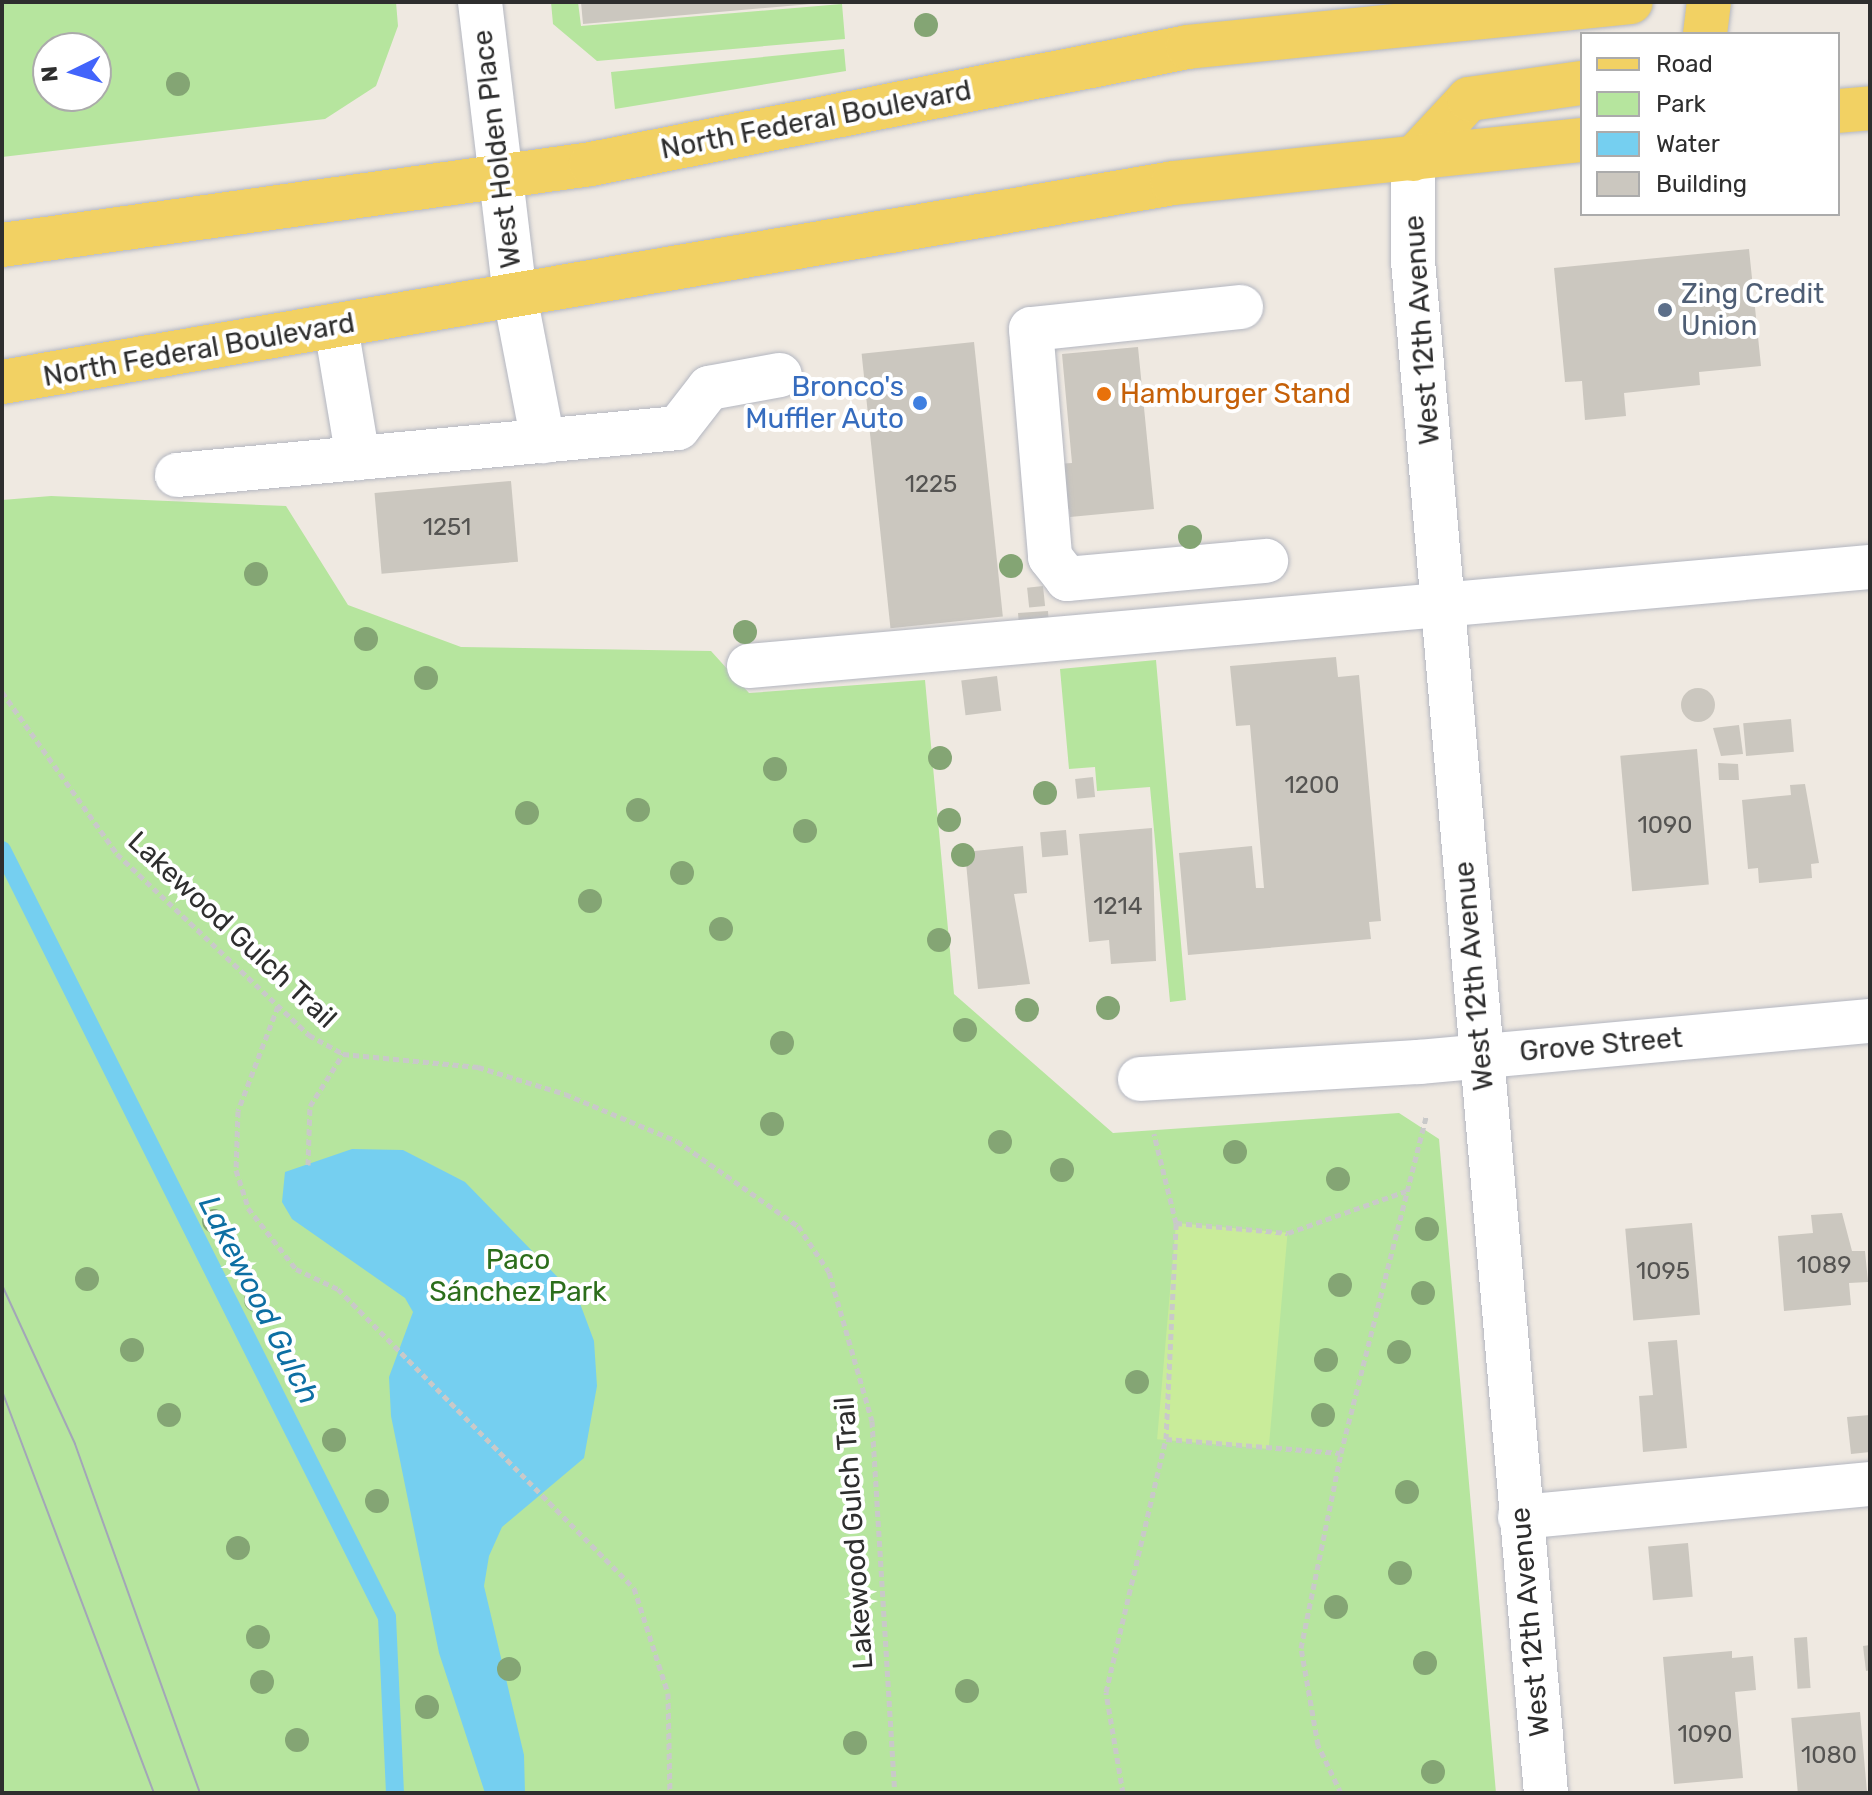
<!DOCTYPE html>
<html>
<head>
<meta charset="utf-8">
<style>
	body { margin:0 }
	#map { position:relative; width:1872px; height:1795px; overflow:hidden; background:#efe9e1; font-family:Rubik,sans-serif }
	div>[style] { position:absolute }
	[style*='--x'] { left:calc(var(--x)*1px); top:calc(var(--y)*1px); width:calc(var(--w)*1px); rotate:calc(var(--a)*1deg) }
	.green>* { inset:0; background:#b6e59e }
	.pitch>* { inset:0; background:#c9ec9a; transform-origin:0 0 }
	.water>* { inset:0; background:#75cff0 }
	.stream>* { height:18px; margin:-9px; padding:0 9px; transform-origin:9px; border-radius:9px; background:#75cff0 }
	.building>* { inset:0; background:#cbc7bf; transform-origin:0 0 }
	.round { border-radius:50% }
	.path>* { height:5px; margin-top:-2.5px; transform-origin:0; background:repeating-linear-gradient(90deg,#c9c9c9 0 6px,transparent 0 10px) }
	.roads { filter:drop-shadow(0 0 2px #b4b7c1) drop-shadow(0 0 2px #b4b7c1) }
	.minor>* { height:44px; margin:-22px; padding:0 22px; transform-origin:22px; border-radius:22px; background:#fff }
	.major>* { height:44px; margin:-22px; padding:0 22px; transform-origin:22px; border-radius:22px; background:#f2d163 }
	.tram>* { height:2px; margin:-1px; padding:0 1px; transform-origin:1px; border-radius:1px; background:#a3a6b8 }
	.trees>* { width:24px; height:24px; margin:-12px; border-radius:50%; background:#84a574 }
	.dots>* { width:22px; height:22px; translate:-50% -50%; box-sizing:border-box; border:4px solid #fff; border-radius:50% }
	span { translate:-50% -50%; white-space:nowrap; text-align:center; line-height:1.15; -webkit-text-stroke:8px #fff; paint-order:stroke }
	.number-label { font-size:24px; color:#555452 }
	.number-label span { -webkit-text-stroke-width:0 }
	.street-label { font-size:28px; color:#2e2e2e }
	.service-label { font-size:28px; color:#4e5e75 }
	.left { translate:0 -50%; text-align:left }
	.shop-label { font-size:28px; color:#366cbe }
	.right { translate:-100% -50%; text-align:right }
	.food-label { font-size:28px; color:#c56008 }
	.park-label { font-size:28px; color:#2c6e1b }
	.water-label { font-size:30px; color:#0d6fa3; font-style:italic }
	.frame { position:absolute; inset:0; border:4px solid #2e2e2e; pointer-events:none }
	.legend { position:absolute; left:1580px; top:32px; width:260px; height:184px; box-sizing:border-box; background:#fff; border:2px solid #ababab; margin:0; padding:10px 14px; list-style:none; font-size:24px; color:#2e2e2e }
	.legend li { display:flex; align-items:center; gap:16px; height:40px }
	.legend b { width:40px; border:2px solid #ababab }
	.north { position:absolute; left:32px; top:32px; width:80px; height:80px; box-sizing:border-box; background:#fff; border:2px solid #ababab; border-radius:50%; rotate:265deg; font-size:22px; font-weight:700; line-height:32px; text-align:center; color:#2e2e2e }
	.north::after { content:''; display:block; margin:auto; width:28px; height:36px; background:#4264fb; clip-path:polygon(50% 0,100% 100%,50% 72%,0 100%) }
</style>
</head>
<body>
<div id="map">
	<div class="green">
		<div style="clip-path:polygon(evenodd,2px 2px,396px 2px,398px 26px,376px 86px,325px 119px,2px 157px,2px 2px,48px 48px,96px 48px,96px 96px,48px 96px,48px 48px)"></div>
		<div style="clip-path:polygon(551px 2px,578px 2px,581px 26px,842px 4px,845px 39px,597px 61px,553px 24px)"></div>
		<div style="clip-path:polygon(844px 49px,846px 71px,615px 109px,611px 72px)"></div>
		<div style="clip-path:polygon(51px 496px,286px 506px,348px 605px,461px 647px,711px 651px,749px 693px,925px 680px,954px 994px,1113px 1133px,1399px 1113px,1439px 1139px,1496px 1793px,2px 1793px,2px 500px)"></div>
		<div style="clip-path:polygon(1156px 660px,1186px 1000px,1170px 1002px,1150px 787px,1097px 791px,1095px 767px,1069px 769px,1060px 669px)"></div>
	</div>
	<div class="pitch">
		<div style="left:1176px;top:1223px;width:112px;height:217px;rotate:5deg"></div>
	</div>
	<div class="water">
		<div style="clip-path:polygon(352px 1149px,403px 1150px,465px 1182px,578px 1298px,594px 1341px,597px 1386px,584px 1458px,502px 1527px,489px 1556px,484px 1586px,524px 1755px,525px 1793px,485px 1793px,439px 1653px,391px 1416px,389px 1377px,413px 1312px,405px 1298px,292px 1219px,282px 1202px,285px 1172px)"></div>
	</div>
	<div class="stream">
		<div style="--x:2;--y:850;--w:858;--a:63.35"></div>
		<div style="--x:387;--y:1617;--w:176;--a:87.4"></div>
	</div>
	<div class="building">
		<div style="clip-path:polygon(581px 2px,811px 2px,811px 4px,583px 24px)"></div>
		<div style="clip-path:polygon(1749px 249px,1761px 366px,1699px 372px,1700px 385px,1624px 393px,1626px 416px,1585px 420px,1582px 381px,1565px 382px,1554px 268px)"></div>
		<div style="left:974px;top:342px;width:276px;height:113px;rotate:84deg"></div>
		<div style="clip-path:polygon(1138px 347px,1154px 509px,1070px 517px,1069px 509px,1060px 510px,1056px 464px,1072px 463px,1062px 354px)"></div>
		<div style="left:511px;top:481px;width:81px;height:137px;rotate:85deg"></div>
		<div style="left:1043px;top:586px;width:20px;height:16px;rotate:84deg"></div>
		<div style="left:1048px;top:611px;width:16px;height:30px;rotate:86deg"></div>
		<div style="clip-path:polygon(1336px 657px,1338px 677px,1359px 675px,1381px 921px,1369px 922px,1371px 939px,1188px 955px,1179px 853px,1252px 846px,1256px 888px,1264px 888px,1250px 725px,1236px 726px,1230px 666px)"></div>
		<div style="left:997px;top:676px;width:35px;height:36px;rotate:83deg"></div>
		<div class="round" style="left:1681px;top:688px;width:34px;height:34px"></div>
		<div style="left:1791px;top:719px;width:33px;height:48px;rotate:85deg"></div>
		<div style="clip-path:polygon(1739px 725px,1743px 754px,1721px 756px,1713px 728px)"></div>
		<div style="left:1697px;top:749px;width:136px;height:77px;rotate:85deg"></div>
		<div style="clip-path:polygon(1718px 763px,1738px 764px,1739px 780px,1719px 780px)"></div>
		<div style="left:1093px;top:777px;width:20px;height:18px;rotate:84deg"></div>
		<div style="clip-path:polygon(1805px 784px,1819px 863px,1811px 864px,1812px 878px,1759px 883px,1758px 868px,1748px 869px,1742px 800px,1791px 795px,1790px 785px)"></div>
		<div style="clip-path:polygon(1152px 828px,1156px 961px,1111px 964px,1109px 940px,1089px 942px,1079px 834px)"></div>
		<div style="left:1066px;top:830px;width:25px;height:26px;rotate:85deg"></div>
		<div style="clip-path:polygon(1023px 846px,1027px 893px,1014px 894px,1030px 984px,978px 989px,965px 852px)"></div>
		<div style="clip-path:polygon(1842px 1213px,1852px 1251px,1865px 1251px,1868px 1282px,1849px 1283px,1851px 1305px,1784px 1311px,1778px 1236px,1813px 1233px,1811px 1215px)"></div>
		<div style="left:1692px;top:1223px;width:92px;height:67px;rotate:85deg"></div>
		<div style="clip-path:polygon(1677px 1340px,1687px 1448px,1643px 1452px,1639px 1396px,1653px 1395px,1648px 1342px)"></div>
		<div style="clip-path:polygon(1870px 1415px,1870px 1452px,1851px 1454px,1847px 1417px)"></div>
		<div style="left:1688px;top:1543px;width:54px;height:40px;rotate:85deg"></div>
		<div style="left:1807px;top:1637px;width:51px;height:13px;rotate:86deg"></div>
		<div style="clip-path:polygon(1870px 1645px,1870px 1670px,1866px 1671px,1863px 1646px)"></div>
		<div style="clip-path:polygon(1732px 1651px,1732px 1658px,1753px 1656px,1756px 1690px,1735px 1692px,1743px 1778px,1674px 1784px,1663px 1657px)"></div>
		<div style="left:1860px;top:1712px;width:81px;height:69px;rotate:85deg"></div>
	</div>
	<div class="path">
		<div style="--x:2;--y:692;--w:199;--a:54.6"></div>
		<div style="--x:117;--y:854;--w:264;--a:43.3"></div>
		<div style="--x:309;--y:1035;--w:39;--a:29"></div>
		<div style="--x:343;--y:1054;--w:136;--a:5.5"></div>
		<div style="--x:478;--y:1067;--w:91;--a:17.2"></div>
		<div style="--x:565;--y:1094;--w:121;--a:22.8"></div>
		<div style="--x:677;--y:1141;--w:148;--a:35.1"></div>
		<div style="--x:798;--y:1226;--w:55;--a:56"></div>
		<div style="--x:829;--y:1272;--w:155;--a:73.9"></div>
		<div style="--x:872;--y:1421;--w:373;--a:86.5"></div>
		<div style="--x:278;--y:1006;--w:112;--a:110.9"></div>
		<div style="--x:238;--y:1111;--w:59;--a:91.9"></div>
		<div style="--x:236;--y:1170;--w:40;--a:72"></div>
		<div style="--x:248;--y:1208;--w:78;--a:51.8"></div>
		<div style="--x:296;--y:1269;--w:47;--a:25.5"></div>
		<div style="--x:338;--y:1289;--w:421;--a:45.3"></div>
		<div style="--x:634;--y:1588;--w:110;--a:72.1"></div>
		<div style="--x:668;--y:1693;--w:100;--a:88.9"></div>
		<div style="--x:308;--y:1165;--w:59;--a:-88.1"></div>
		<div style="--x:310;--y:1106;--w:62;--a:-57.6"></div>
		<div style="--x:1176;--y:1223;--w:112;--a:5.1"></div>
		<div style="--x:1288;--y:1233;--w:125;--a:-19.6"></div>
		<div style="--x:1166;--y:1439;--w:175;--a:4.6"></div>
		<div style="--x:1123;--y:1793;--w:102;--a:-99.6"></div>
		<div style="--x:1106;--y:1692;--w:260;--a:-76.7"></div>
		<div style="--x:1166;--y:1439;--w:216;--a:-87.3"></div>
		<div style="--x:1176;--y:1223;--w:92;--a:-103.9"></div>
		<div style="--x:1341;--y:1793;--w:53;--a:-115.6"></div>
		<div style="--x:1318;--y:1745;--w:98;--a:-99.9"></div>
		<div style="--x:1301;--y:1648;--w:199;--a:-78.4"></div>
		<div style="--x:1341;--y:1453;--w:347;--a:-75.8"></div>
	</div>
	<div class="roads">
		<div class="minor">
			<div style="--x:480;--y:2;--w:296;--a:83.2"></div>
			<div style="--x:515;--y:296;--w:148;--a:79.1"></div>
			<div style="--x:1413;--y:159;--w:102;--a:90"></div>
			<div style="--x:1413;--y:261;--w:1538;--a:85.04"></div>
			<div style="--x:1241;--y:307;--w:211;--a:174"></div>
			<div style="--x:1031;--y:329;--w:229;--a:85.2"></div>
			<div style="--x:1050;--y:557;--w:28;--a:52"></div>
			<div style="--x:1067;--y:579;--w:200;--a:-5.2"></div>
			<div style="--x:336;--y:327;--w:133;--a:80.5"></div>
			<div style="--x:177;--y:475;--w:503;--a:-5.36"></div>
			<div style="--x:678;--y:428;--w:51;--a:-52.2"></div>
			<div style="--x:709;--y:388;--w:72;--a:-10.4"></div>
			<div style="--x:749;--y:666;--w:1125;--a:-5.05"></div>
			<div style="--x:1140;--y:1079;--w:280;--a:-3.5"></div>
			<div style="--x:1419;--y:1062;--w:453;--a:-5.2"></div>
			<div style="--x:1520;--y:1517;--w:352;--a:-5.4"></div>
		</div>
		<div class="major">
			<div style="--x:1705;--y:34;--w:32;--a:-83"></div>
			<div style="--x:1838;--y:111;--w:32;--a:-5"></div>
			<div style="--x:1413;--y:159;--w:82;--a:-47"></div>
			<div style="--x:1469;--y:99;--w:114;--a:-8.1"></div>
			<div style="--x:2;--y:245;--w:595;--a:-7.83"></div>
			<div style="--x:591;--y:164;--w:608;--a:-11.09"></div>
			<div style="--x:1188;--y:47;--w:445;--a:-5.8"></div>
			<div style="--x:2;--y:382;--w:1188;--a:-9.64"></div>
			<div style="--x:1173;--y:183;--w:411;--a:-6"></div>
		</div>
	</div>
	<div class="tram">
		<div style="--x:2;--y:1285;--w:175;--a:65.3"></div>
		<div style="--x:75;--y:1444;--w:371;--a:70.3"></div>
		<div style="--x:2;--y:1391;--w:430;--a:69.3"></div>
	</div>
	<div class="trees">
		<div style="left:926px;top:25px"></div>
		<div style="left:178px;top:84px"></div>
		<div style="left:1190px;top:537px"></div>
		<div style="left:1011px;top:566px"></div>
		<div style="left:256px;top:574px"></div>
		<div style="left:745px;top:632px"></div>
		<div style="left:366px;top:639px"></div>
		<div style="left:426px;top:678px"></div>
		<div style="left:940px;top:758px"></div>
		<div style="left:775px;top:769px"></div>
		<div style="left:1045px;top:793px"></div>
		<div style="left:638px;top:810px"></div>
		<div style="left:527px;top:813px"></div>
		<div style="left:949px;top:820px"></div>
		<div style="left:805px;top:831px"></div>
		<div style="left:963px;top:855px"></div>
		<div style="left:682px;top:873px"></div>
		<div style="left:590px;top:901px"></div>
		<div style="left:721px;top:929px"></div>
		<div style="left:939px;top:940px"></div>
		<div style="left:1108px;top:1008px"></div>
		<div style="left:1027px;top:1010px"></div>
		<div style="left:965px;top:1030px"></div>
		<div style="left:782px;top:1043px"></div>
		<div style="left:772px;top:1124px"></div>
		<div style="left:1000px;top:1142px"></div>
		<div style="left:1235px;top:1152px"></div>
		<div style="left:1062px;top:1170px"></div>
		<div style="left:1338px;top:1179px"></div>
		<div style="left:214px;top:1221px"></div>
		<div style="left:1427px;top:1229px"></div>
		<div style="left:87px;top:1279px"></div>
		<div style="left:1340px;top:1285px"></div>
		<div style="left:1423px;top:1293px"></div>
		<div style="left:256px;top:1300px"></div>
		<div style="left:132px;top:1350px"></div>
		<div style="left:1399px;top:1352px"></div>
		<div style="left:1326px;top:1360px"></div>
		<div style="left:1137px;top:1382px"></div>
		<div style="left:169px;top:1415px"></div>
		<div style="left:1323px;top:1415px"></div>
		<div style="left:334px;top:1440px"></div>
		<div style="left:1407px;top:1492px"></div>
		<div style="left:377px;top:1501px"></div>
		<div style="left:238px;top:1548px"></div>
		<div style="left:1400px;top:1573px"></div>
		<div style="left:1336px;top:1607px"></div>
		<div style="left:258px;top:1637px"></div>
		<div style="left:1425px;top:1663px"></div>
		<div style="left:509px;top:1669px"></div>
		<div style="left:262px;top:1682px"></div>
		<div style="left:967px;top:1691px"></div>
		<div style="left:427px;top:1707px"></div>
		<div style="left:297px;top:1740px"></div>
		<div style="left:855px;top:1743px"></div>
		<div style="left:1433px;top:1772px"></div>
	</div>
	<div class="dots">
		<div style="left:1665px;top:310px;background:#5c6f8a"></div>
		<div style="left:1104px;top:394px;background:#e8710a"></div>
		<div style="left:920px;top:403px;background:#3f7fe0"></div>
	</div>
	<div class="number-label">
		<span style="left:931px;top:485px">1225</span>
		<span style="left:447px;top:528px">1251</span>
		<span style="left:1312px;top:786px">1200</span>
		<span style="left:1665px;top:826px">1090</span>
		<span style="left:1118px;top:907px">1214</span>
		<span style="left:1824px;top:1266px">1089</span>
		<span style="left:1663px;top:1272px">1095</span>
		<span style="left:1705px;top:1735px">1090</span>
		<span style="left:1829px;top:1756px">1080</span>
	</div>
	<div class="street-label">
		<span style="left:816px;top:120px;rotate:-11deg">North Federal Boulevard</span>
		<span style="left:497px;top:149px;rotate:-97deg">West Holden Place</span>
		<span style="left:1422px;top:330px;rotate:-94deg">West 12th Avenue</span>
		<span style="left:199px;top:350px;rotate:-10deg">North Federal Boulevard</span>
		<span style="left:232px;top:930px;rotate:43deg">Lakewood Gulch Trail</span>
		<span style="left:1474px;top:976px;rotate:-95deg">West 12th Avenue</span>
		<span style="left:1601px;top:1045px;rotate:-5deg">Grove Street</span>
		<span style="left:854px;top:1533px;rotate:-94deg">Lakewood Gulch Trail</span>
		<span style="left:1530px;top:1622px;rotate:-95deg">West 12th Avenue</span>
	</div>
	<div class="service-label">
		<span class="left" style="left:1681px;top:310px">Zing Credit<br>Union</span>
	</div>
	<div class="shop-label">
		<span class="right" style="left:904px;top:403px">Bronco's<br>Muffler Auto</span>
	</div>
	<div class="food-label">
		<span class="left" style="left:1120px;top:394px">Hamburger Stand</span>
	</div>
	<div class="park-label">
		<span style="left:518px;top:1276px">Paco<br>Sánchez Park</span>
	</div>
	<div class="water-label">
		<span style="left:259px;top:1300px;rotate:63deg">Lakewood Gulch</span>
	</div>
	<div class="frame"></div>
	<ul class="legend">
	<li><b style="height:10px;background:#f2d163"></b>Road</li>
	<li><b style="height:22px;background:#b6e59e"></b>Park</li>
	<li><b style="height:22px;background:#75cff0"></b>Water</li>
	<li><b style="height:22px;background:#cbc7bf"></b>Building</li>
	</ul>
	<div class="north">N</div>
</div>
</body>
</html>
